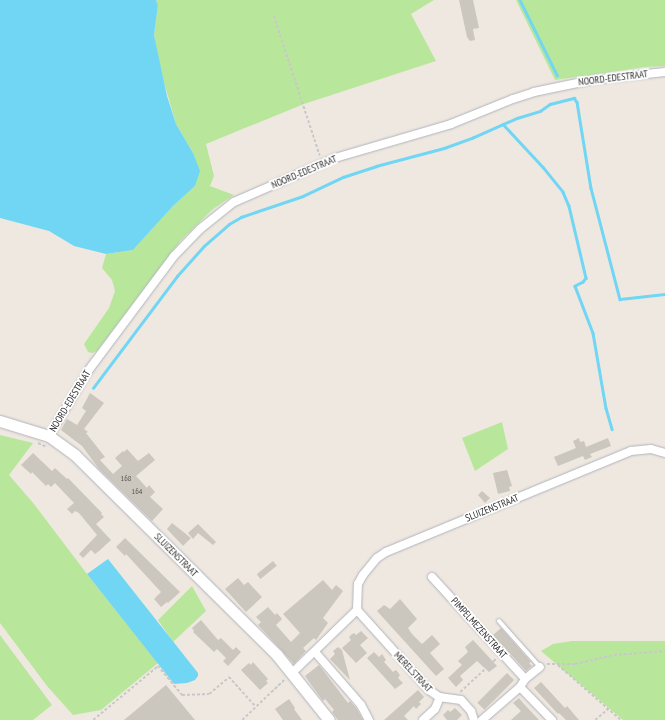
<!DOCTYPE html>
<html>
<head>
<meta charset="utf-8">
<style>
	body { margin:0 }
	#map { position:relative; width:665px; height:720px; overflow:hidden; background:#efe8e0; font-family:"PT Sans Narrow",sans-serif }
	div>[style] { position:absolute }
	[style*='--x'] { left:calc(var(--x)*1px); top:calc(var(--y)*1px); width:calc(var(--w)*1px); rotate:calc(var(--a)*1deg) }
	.green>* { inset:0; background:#b8e79b }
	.water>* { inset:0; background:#70d6f4 }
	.stream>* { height:2.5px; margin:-1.25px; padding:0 1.25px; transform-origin:1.25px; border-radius:1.25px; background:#70d6f4 }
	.building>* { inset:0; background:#cbc6be; transform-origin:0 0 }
	.path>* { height:1.5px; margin-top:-0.75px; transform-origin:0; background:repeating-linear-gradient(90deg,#c8c8c8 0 3px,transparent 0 5px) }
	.roads { filter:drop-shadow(0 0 1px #b0b3bd) drop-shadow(0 0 1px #b0b3bd) }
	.lane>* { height:4px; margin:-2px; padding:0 2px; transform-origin:2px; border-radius:2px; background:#fff }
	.street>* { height:8px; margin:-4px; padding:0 4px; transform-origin:4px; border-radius:4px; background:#fff }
	.secondary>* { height:11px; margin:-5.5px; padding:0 5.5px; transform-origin:5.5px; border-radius:5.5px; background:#fff }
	span { translate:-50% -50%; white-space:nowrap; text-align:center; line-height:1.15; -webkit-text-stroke:3.5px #fff; paint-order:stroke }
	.number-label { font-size:8px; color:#545351 }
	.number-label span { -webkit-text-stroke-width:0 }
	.street-label { font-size:10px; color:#2d2d2d }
</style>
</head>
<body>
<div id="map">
	<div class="green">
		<div style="clip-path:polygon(156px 0,434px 0,411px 14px,436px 61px,304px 104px,206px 144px,214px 176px,210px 186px,234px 195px,213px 209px,181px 240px,97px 351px,92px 353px,88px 352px,84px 344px,109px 308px,115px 291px,112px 280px,102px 268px,106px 254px,133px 250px,173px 206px,195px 186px,193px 153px,176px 124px,159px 65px,154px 35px,158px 5px)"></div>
		<div style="clip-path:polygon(516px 0,665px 0,665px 66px,645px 67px,555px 80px)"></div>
		<div style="clip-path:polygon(502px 422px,508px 449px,475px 471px,462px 438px)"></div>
		<div style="clip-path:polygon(0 435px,33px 443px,9px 475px,34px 504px,87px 574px,158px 663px,101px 710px,73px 715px,47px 686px,0 623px)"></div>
		<div style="clip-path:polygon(192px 586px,206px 611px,173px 642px,158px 620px)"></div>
		<div style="clip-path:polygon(0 635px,52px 705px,33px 720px,0 720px)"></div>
		<div style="clip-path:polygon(572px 641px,665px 641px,665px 720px,623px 720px,541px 651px,553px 644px)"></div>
	</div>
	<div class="water">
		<div style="clip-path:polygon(0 0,156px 0,158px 5px,154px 35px,167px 96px,176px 124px,193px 153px,200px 171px,195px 186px,173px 206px,133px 250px,106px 254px,74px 246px,49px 231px,0 218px)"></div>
		<div style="clip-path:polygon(108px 559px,198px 673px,198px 676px,195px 680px,187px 683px,174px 684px,87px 574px)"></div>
	</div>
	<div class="stream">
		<div style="--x:520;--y:0;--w:84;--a:63.7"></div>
		<div style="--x:503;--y:124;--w:59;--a:47.1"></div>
		<div style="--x:543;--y:167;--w:32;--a:51"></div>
		<div style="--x:563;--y:192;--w:15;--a:67"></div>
		<div style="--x:569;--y:206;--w:74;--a:76.7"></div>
		<div style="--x:586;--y:278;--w:5;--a:127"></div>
		<div style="--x:583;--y:282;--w:9;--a:153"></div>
		<div style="--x:575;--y:286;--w:50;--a:69"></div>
		<div style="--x:593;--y:333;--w:76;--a:80.2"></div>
		<div style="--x:606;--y:408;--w:22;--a:74"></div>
		<div style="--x:93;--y:388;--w:140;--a:-53.1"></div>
		<div style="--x:177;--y:276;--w:40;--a:-48"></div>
		<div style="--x:204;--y:246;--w:33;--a:-41"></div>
		<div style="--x:229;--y:224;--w:14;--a:-30"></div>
		<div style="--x:241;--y:217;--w:65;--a:-18.7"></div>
		<div style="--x:303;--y:196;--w:44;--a:-25.4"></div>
		<div style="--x:343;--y:177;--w:35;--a:-18"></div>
		<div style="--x:376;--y:166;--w:70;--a:-14.8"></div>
		<div style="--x:444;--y:148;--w:30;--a:-20"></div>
		<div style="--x:472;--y:138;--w:49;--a:-24"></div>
		<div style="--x:517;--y:118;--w:24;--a:-17"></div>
		<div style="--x:540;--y:111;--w:12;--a:-35"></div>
		<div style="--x:550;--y:104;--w:25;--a:-14"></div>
		<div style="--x:574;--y:98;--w:5;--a:53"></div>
		<div style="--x:577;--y:102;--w:87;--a:80.8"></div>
		<div style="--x:591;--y:188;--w:115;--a:75.4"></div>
		<div style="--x:620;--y:299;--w:45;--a:-6.3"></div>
	</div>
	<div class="building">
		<div style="clip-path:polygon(459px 0,473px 0,479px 28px,473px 29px,475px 40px,470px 41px,467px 37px)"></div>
		<div style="clip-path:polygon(90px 393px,104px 403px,84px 429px,88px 432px,86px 433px,105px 457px,100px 460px,113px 474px,122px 466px,115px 458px,123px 451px,124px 452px,127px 449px,138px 461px,149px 453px,155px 460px,136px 476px,147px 488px,149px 485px,155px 492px,150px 497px,163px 509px,152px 521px,99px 469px,82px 446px,61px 430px,67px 419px,77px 425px,86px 411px,82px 408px)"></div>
		<div style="clip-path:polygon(579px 438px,580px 442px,584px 441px,586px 447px,608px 438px,611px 446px,590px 454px,592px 457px,585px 460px,583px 456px,558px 466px,554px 457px,576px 448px,573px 441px)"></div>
		<div style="clip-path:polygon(33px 453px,52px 471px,55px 468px,67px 479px,68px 478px,102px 513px,101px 514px,104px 517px,96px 524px,111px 540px,99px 551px,95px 554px,91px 550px,83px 558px,79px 554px,97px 535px,79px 513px,75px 511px,72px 514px,67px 509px,74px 503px,55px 483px,51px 487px,48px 484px,46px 486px,32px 472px,31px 474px,21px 465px)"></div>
		<div style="clip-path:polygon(507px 470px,512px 486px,509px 487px,510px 491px,498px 494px,493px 473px)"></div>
		<div style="clip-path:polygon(482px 491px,490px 498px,485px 503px,478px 495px)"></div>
		<div style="clip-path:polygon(172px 523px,191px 538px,183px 546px,167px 529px)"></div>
		<div style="clip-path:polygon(198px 524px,216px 542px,213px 545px,198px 533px,193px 539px,188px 533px)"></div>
		<div style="clip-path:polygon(125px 538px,180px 592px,168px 603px,167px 602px,161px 607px,154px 599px,161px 592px,126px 554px,125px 556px,116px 547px)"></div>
		<div style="left:273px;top:561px;width:6px;height:21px;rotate:51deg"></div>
		<div style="clip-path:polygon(238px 578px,244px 585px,248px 582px,262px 597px,246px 612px,225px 589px)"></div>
		<div style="clip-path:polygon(323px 580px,332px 590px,336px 585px,343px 591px,323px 618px,328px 623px,316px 640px,314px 638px,303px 648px,306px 651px,294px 664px,258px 625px,261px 622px,256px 617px,268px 607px,275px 615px,277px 613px,282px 619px,276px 625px,291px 642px,300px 633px,283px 614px)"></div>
		<div style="clip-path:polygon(400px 599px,417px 619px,408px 628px,412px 634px,422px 644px,432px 635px,440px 644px,430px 653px,444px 669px,436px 676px,377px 611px,384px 605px,390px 609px)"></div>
		<div style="clip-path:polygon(201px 620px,218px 640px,221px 638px,233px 650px,236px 647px,241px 652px,228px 666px,223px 661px,226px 658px,217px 649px,214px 652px,193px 632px,194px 631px,192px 628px)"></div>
		<div style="clip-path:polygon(501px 628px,531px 662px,529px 663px,532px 666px,526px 671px,493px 635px)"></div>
		<div style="clip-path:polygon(361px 631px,368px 638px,360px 645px,367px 653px,356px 663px,342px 648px,351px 640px,349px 637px,351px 635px,354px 633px,356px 635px)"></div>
		<div style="clip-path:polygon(473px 640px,497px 666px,489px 672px,477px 661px,460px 676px,463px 680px,456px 687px,448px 678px,462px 665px,458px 661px,468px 652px,465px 647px)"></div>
		<div style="clip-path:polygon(338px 647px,342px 650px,350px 680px,330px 659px,335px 654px,333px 651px)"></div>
		<div style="clip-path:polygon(374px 652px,379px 657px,382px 654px,386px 660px,384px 662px,393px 672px,396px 670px,400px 675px,398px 678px,403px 683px,395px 689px,367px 658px)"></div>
		<div style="clip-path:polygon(253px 662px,268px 679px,266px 681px,268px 683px,260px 690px,241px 670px,249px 663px,251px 665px)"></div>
		<div style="clip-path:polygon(319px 665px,348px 703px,350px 701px,356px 708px,363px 720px,338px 720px,332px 712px,334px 710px,325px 699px,323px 701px,305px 676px)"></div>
		<div style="left:507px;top:673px;width:10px;height:42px;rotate:45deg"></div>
		<div style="clip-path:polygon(541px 682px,565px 708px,567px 706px,579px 720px,566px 720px,559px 713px,558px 714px,534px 688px)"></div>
		<div style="clip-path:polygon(166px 685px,195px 720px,124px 720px)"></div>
		<div style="clip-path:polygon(418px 690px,424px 697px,419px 702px,421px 704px,416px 709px,414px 706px,404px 716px,408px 720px,384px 720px)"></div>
		<div style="clip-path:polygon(519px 698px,524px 704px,539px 720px,511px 720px,521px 711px,513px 703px)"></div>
		<div style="clip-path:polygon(289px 699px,295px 708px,294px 709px,302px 720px,283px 720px,275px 709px)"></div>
		<div style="clip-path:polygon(455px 708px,462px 715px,457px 720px,447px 720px,443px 715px,448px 710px,450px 712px)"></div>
	</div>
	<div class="path">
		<div style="--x:274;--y:16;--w:147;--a:71.8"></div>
		<div style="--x:38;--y:443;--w:10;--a:24"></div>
		<div style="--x:547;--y:664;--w:28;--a:0"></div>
		<div style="--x:575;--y:664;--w:40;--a:-13"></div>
		<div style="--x:614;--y:655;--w:51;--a:-4.5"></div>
		<div style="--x:558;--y:665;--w:84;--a:41.1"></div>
		<div style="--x:460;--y:692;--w:49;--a:-42.5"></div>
		<div style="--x:93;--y:720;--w:85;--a:-39.7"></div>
		<div style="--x:158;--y:666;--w:38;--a:50"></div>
		<div style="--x:182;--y:695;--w:27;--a:-2"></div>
		<div style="--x:209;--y:694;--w:26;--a:-40"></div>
		<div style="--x:229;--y:677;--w:40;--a:48"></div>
		<div style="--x:242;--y:720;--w:58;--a:-43.6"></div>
		<div style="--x:595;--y:720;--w:17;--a:-40"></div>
	</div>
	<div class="roads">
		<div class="lane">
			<div style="--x:499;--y:621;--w:62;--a:48.3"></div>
		</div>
		<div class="street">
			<div style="--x:49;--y:436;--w:76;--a:-59"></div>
			<div style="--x:88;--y:371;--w:144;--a:-53.2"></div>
			<div style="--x:174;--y:256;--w:37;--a:-46"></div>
			<div style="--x:200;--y:229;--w:43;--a:-38.5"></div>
			<div style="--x:234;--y:202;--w:110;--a:-23.5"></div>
			<div style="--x:335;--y:158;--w:121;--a:-16.3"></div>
			<div style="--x:451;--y:124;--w:67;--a:-22"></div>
			<div style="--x:513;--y:99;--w:22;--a:-18"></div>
			<div style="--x:534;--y:92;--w:59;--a:-11.7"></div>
			<div style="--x:592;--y:80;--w:73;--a:-6.3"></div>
			<div style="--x:432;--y:577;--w:138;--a:47.6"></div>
			<div style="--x:357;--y:610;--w:26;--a:-88"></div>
			<div style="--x:358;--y:584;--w:10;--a:-61"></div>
			<div style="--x:363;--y:575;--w:22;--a:-51"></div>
			<div style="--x:377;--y:558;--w:11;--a:-34"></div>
			<div style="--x:386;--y:552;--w:265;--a:-22.4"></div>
			<div style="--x:631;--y:451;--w:20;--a:-6"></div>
			<div style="--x:651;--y:449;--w:15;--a:16"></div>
			<div style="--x:357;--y:610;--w:108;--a:48"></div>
			<div style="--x:429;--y:690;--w:12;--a:35"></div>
			<div style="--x:439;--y:697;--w:22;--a:8"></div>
			<div style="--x:461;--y:700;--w:15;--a:48"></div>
			<div style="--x:471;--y:711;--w:9;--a:72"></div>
			<div style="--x:315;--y:652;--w:70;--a:49"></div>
			<div style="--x:361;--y:705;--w:17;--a:62"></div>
			<div style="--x:292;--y:673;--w:91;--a:-44.1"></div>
			<div style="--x:520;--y:687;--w:46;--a:45.9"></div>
			<div style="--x:423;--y:720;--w:16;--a:-43"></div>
			<div style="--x:435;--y:709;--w:13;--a:-67"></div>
			<div style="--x:482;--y:720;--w:50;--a:-41"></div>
			<div style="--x:520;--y:687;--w:9;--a:-58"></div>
			<div style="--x:525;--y:679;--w:19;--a:-39"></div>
		</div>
		<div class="secondary">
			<div style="--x:0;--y:421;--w:51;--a:17"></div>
			<div style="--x:49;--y:436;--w:32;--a:36"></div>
			<div style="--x:75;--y:455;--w:284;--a:44.7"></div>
			<div style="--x:277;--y:655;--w:83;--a:51.3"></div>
		</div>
	</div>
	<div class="number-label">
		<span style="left:126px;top:479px">168</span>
		<span style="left:137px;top:492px">164</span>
	</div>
	<div class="street-label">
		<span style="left:613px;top:78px;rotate:-7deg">NOORD-EDESTRAAT</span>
		<span style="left:304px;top:172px;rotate:-23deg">NOORD-EDESTRAAT</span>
		<span style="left:70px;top:401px;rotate:-59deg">NOORD-EDESTRAAT</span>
		<span style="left:492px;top:508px;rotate:-22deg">SLUIZENSTRAAT</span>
		<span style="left:176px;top:555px;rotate:45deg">SLUIZENSTRAAT</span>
		<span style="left:479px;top:628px;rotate:48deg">PIMPELMEZENSTRAAT</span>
		<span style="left:413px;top:672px;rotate:47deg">MERELSTRAAT</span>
	</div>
</div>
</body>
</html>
